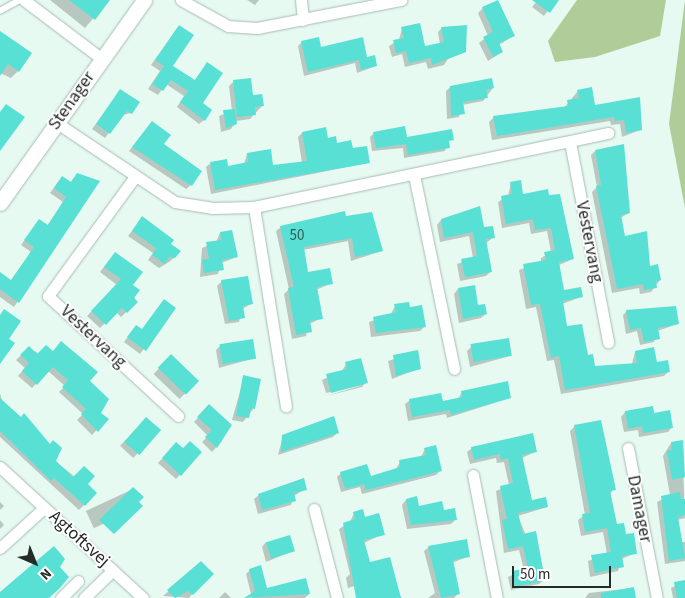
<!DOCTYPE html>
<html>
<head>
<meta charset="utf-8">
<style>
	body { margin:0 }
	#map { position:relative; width:685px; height:598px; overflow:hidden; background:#e6faf2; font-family:"Source Sans 3",sans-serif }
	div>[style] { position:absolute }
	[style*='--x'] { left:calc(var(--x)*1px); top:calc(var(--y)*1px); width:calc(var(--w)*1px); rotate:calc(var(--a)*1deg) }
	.green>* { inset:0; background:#b0cd99 }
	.shadow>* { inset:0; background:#0003; transform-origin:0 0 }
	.building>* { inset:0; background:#58e0d5; transform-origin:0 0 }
	.roads { filter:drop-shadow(0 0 1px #a7bbb3) drop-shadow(0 0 1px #a7bbb3) }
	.lane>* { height:5.5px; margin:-2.75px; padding:0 2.75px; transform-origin:2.75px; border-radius:2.75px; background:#fff }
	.street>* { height:11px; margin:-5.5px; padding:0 5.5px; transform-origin:5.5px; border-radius:5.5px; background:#fff }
	.secondary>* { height:15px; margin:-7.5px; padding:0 7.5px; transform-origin:7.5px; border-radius:7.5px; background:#fff }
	span { translate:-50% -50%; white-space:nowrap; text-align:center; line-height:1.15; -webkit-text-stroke:4px #fff; paint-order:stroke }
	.number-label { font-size:15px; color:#315853 }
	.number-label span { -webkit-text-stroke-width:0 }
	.street-label { font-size:18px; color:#242b28 }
	.north { position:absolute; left:10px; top:538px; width:50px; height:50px; -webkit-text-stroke:4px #fff; paint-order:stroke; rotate:136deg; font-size:14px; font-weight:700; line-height:20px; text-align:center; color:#242b28 }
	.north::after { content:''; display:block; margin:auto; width:18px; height:22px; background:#242b28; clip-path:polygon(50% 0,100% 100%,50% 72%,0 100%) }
	.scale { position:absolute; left:512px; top:566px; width:99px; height:22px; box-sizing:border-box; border:2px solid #242b28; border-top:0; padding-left:6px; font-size:15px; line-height:18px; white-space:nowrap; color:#242b28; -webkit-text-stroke:4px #fff; paint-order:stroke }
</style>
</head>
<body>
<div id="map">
	<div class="green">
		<div style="clip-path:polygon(577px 0,666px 0,660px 36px,595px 57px,555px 62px,548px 41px)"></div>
		<div style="clip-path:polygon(685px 0,685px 208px,669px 124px)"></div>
	</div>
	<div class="shadow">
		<div style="clip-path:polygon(50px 0,109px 0,85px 28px)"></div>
		<div style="clip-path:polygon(247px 0,259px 0,255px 5px)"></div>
		<div style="clip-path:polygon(538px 0,556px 0,544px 16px,532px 7px)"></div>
		<div style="clip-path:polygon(483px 8px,513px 36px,499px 45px,502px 52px,488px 61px,479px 43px,488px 36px,478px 13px)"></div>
		<div style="clip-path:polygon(179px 26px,171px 66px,194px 81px,207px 64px,201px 104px,204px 120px,199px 124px,177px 107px,184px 96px,166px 84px,158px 95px,148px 89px,160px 71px,151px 65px)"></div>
		<div style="clip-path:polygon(402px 28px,424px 47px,440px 44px,438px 32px,442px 28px,465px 52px,448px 59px,444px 65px,428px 69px,426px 62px,405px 67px,402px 54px,392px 57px,389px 46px,399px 40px)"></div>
		<div style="clip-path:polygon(0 33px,18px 71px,11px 78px,0 73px)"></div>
		<div style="clip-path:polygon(302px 42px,366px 58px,376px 66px,357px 73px,355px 63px,304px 76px,298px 46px)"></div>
		<div style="clip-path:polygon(233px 82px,262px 106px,250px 119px,236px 121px,231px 129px,221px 132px,219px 116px,232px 111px,229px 86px)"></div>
		<div style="clip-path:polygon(450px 87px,493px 88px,483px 101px,462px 105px,459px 117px,447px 119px,446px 91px)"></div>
		<div style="clip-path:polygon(121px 90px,131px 113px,122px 115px,105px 138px,92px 129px)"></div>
		<div style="clip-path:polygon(578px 91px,594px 106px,639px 98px,640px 130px,622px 137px,620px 124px,611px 125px,610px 121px,492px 140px,489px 122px,494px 117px,564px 108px)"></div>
		<div style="clip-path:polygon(148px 127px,191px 185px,186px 189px,129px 151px)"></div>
		<div style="clip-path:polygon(451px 131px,445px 151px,404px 158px,403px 148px,372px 151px,370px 137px,374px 133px,406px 139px)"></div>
		<div style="clip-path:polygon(302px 133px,352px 150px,368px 163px,211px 194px,206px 167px,211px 163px,227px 167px,244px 164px,247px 154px,272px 166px,302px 163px,298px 137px)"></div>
		<div style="clip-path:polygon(595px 151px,629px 213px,620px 218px,624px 237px,660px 280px,651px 292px,640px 294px,639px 288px,612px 293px,592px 192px,597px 187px,591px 155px)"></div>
		<div style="clip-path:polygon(77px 174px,98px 182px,14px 307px,0 297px,0 276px,11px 281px,31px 252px,21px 245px,39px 220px,47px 226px,63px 202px,50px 193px,58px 182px,70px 183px)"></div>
		<div style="clip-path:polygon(511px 183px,522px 195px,547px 191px,573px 259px,559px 265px,563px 291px,581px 297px,562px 304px,566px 328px,594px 367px,632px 364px,635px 352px,668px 372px,664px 376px,561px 394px,554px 360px,547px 361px,536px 307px,526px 309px,519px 270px,541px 262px,541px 258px,551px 252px,547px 231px,531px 234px,529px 223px,502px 228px,498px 202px,508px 196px)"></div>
		<div style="clip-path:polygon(345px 218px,382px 251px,351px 261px,348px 241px,303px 250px,307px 273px,332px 283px,316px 290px,322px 318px,309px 324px,306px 336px,292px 339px,284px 294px,289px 289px,276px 231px,281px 227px)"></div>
		<div style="clip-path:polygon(441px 220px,483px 229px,494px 237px,486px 243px,491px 271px,486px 276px,460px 281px,457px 264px,473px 258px,469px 236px,440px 242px,437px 225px)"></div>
		<div style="clip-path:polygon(138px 223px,170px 244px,174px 258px,169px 262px,159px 268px,148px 260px,153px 253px,128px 236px)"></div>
		<div style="clip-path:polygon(231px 231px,237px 257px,221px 263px,218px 274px,200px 277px,202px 248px,216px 242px,220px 233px)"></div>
		<div style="clip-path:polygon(111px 258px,131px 286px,136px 302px,121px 317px,116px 312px,100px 328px,87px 316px,117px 285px,100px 272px)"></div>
		<div style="clip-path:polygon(222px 281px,251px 304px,242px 309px,239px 322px,225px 324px,217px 286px)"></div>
		<div style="clip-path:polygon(458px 289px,486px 314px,481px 318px,459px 323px,454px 294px)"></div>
		<div style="clip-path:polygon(164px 301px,175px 308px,140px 354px,124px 342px,132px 331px,142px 330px)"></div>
		<div style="clip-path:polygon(395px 306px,408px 309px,425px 326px,420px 331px,371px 337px,369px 322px,391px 314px)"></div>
		<div style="clip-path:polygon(627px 311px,678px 324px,657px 331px,654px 342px,640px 345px,637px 331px,626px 334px,623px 315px)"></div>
		<div style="clip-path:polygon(220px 346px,255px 358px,219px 368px,216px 350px)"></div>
		<div style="clip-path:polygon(472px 346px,510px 356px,470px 367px,467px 351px)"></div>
		<div style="clip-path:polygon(29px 348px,88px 381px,100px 413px,107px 419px,92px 435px,77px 420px,83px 414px,59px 392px,65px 386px,48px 371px,32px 388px,18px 376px,25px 368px,16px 360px)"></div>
		<div style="clip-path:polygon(417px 352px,420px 368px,392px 379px,388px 361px)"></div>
		<div style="left:171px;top:356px;width:36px;height:25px;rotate:44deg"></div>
		<div style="clip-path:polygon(346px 364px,366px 382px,362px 387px,326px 396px,363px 385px,326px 393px,322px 380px,342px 371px)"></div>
		<div style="clip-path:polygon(244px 377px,254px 408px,243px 422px,232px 420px)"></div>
		<div style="clip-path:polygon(462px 392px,510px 398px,447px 418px,446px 414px,408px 421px,405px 404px,410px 400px,442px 402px,458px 399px)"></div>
		<div style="clip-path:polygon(0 393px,2px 401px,50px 446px,55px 461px,95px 493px,79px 510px,0 437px)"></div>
		<div style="clip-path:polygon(209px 406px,222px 441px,212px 452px,202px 442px,208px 436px,194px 422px)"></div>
		<div style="clip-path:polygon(652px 407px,653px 414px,672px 427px,668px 432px,639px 437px,638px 430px,624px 432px,621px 417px,625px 412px)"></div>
		<div style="left:146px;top:418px;width:18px;height:38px;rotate:43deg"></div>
		<div style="clip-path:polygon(575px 426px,614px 489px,610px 494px,616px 526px,636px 553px,621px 559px,618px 571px,590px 577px,588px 561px,607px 554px,603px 532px,581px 536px,578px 520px,585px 515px,570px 431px)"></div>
		<div style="clip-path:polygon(337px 433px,333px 437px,278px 455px,283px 436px)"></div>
		<div style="clip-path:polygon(682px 441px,685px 518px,677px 520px,681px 542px,685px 542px,685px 561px,665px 564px,657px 502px,670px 495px,663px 456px,671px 443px)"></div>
		<div style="clip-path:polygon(176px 444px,183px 450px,201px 452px,176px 479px,158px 463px)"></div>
		<div style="clip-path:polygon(472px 448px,535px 452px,522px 458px,531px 501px,547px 507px,518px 516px,544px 580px,539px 584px,511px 590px,508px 577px,524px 570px,519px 550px,504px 553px,496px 491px,509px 485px,504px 462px,497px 463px,496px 458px,470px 464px,467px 452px)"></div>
		<div style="clip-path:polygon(425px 449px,440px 471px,436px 475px,362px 494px,360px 487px,341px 492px,337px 477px,341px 473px,370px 477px,396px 469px,400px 462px,421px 457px)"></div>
		<div style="left:133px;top:489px;width:19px;height:52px;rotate:65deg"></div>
		<div style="clip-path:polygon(305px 489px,294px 496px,291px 505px,258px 514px,254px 499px,259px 495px)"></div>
		<div style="clip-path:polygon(406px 500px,418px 507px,456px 519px,451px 524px,407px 529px,402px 505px)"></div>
		<div style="clip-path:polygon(0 502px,4px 506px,0 510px)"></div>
		<div style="clip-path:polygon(354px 513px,383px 534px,364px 543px,369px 564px,389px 558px,401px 598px,362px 598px,358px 585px,348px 588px,346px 578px,350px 574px,339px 529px,350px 522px)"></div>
		<div style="clip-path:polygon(0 520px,4px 525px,0 529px)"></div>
		<div style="clip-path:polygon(266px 542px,293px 551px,266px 562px,262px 547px)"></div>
		<div style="clip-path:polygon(429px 547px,469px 556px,452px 563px,458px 594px,454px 598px,428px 598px,435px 593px,424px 551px)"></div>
		<div style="clip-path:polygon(201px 563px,210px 572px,189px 598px,163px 596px)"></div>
		<div style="clip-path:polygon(250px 570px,266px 590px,309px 594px,305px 598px,252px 598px,246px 574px)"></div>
		<div style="clip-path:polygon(685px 581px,685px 598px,673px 598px,671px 588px)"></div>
		<div style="clip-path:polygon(633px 588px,635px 598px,585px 598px,589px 593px)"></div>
		<div style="clip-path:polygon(225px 592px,231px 598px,219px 598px)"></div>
	</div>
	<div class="building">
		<div style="clip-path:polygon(69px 0,110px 0,95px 20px)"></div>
		<div style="clip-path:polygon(498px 0,515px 36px,499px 43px,503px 52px,493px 57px,483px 37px,493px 32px,482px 7px)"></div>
		<div style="clip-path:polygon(532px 0,559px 0,550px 13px)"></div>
		<div style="clip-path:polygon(420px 23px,425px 46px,444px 42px,441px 27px,467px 25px,466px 52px,432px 65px,431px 58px,409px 63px,406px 51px,396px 53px,393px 40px,404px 38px,401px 27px)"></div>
		<div style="clip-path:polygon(179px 25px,194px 35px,173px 66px,195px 80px,207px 62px,223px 73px,203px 103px,212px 110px,205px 121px,180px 102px,188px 91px,171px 80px,163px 91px,152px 84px,164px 66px,155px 60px)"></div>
		<div style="clip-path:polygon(0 31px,32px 53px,19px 72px,8px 64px,0 76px)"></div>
		<div style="clip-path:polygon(319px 37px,321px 47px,363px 37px,367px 57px,375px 55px,377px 66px,361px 70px,359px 60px,308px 72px,301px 41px)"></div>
		<div style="clip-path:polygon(251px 78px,253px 95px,262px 94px,264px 106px,255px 107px,256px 115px,237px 117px,233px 80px)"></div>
		<div style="clip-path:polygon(492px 78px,494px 88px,486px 90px,488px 98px,463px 102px,465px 114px,451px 116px,450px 86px)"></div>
		<div style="clip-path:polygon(592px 87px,595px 105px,640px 97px,642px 130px,626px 133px,624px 120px,615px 121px,614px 117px,497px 136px,493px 116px,568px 106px,567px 100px,579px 98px,577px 90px)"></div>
		<div style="clip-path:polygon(120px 89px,140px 102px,132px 114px,127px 111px,110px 134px,96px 124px)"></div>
		<div style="clip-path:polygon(6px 104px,25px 117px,0 151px,0 112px)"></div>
		<div style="clip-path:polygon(235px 109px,237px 124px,226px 128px,223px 110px)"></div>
		<div style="clip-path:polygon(152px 121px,171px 135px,164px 144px,202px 171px,192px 186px,132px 147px)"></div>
		<div style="clip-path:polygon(405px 126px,407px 137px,452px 129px,454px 140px,449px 141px,450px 148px,408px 155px,406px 144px,376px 148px,373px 132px)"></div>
		<div style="clip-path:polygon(326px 127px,328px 138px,336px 136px,337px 143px,351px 140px,353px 148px,367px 146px,370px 163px,215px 190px,210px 162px,227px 159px,228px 166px,248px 162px,247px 153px,271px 149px,273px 165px,307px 161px,302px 132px)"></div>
		<div style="clip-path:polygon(624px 144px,630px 213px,621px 215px,625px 236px,647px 231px,650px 266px,658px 264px,661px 280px,656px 282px,657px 288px,644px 290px,643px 284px,617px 289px,596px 186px,601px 185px,595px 150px)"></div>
		<div style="clip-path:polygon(77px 173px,100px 181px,19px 303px,0 289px,0 272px,11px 280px,34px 247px,24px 240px,39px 219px,48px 225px,66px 197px,54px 188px,62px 176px,71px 182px)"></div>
		<div style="clip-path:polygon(521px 180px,523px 194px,548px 189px,549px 195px,560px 194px,574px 259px,559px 262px,564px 290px,581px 287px,583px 297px,563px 301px,567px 326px,582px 324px,588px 355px,593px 354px,595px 366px,637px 363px,635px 351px,654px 347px,657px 362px,668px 360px,670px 372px,565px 390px,559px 356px,551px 358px,540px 304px,531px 305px,523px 264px,546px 260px,544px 252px,555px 250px,551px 228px,535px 230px,533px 219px,506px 224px,501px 196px,512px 194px,510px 182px)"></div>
		<div style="clip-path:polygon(480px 206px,484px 227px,493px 226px,495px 238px,486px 239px,492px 272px,465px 277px,461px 259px,477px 256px,473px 232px,444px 238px,441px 219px)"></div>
		<div style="clip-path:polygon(345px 211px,346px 216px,372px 212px,383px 251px,355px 257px,352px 238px,304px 247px,308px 272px,330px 268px,333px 284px,317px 287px,323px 319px,310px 321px,312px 332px,296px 335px,288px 288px,294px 287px,280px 226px)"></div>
		<div style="clip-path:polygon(142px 216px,174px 240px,171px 244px,181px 251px,175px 258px,169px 257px,165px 264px,152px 255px,156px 248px,132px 231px)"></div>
		<div style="clip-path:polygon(232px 230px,238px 257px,222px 260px,224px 270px,204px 273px,202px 260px,209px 259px,206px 242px,221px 240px,220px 232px)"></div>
		<div style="clip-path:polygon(115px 252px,143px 272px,133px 285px,140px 290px,134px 298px,138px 302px,127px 313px,122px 308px,106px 325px,91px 311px,121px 279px,104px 267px)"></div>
		<div style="clip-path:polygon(248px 276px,253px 304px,243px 306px,245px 318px,229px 321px,221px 280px)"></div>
		<div style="clip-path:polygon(475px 285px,478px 305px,485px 304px,487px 314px,463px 319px,458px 288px)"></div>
		<div style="clip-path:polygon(164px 299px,176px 308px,146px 351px,127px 337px,136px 325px,142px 329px)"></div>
		<div style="clip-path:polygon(409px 302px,410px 307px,422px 305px,426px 327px,376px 333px,373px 317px,396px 312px,394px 304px)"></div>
		<div style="clip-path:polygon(676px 306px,679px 324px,658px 328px,660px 339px,644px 342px,641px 328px,630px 330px,626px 310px)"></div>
		<div style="clip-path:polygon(4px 309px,21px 321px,9px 339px,15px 343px,0 364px,0 315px)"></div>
		<div style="left:509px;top:338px;width:18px;height:39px;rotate:81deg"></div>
		<div style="left:253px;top:339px;width:20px;height:34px;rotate:81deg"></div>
		<div style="clip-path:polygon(61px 341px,98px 372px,90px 381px,109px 399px,101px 413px,109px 419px,98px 432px,81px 414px,86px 409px,62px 387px,68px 380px,53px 367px,37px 385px,22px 371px,29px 363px,20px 355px,29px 346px,37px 354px,46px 345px,53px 351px)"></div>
		<div style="clip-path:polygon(418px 350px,421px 369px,396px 376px,393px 355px)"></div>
		<div style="left:171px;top:354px;width:39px;height:19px;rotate:44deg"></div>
		<div style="clip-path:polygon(361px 358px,368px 383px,331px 393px,326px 374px,347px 369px,345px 362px)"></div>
		<div style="clip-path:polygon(243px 375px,261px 379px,255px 409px,251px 408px,249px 418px,236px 416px)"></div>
		<div style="clip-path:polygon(508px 381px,511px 398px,451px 415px,450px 410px,412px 417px,409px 399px,441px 393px,443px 401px,462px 397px,461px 391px)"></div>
		<div style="clip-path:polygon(0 398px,21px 417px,24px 413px,50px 444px,53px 440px,62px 448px,56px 461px,73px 477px,84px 466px,95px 476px,88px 484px,97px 493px,85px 506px,54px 478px,51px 481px,0 431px)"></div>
		<div style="clip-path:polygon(209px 404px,232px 425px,217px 448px,205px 437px,212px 430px,197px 417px)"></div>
		<div style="clip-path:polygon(653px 406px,654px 413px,670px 410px,673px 428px,643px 433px,642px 426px,628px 429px,625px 411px)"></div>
		<div style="clip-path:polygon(334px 416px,339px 433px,281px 452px,282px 435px)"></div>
		<div style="left:146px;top:417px;width:20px;height:33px;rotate:41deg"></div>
		<div style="clip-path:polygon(601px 420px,616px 490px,610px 491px,617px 524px,624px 523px,626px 534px,634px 533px,637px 554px,622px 556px,624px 567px,595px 573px,591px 555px,611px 552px,607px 528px,585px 532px,582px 514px,590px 513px,574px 425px)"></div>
		<div style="clip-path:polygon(533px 433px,537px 452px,522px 455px,532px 500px,546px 497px,548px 507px,518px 513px,523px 534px,536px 531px,545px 580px,515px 587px,512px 571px,528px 568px,523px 546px,508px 549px,502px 520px,507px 519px,500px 486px,513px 483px,508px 458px,501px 460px,500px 454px,474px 460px,471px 447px)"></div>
		<div style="clip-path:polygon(683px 440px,685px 477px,672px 480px,667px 451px,672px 450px,671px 442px)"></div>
		<div style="clip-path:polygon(190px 441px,202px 452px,181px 476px,162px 458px,176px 442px,183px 448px)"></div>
		<div style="clip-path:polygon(436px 445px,442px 471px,366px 490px,364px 484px,345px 489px,340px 472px,367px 464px,371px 476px,400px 467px,399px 460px,426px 455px,424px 448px)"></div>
		<div style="clip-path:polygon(304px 478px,307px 490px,294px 493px,296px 501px,262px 510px,258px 494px)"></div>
		<div style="clip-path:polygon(133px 487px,144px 497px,139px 502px,143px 506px,114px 534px,99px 520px)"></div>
		<div style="clip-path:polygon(680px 492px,681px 499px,685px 499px,685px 515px,678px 517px,685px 558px,669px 561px,661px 496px)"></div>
		<div style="clip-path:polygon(417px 496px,419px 506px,442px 501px,444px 510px,455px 508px,457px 520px,411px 525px,406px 499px)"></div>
		<div style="clip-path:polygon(363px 509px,365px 517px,379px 513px,385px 535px,364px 540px,370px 562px,390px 557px,401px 598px,356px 598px,343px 523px,355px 519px,353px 512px)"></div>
		<div style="left:290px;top:535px;width:17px;height:25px;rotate:73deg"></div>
		<div style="clip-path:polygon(467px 539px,470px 557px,453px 560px,460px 594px,441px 598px,428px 546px)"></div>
		<div style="clip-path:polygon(54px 546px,65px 559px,60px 567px,69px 577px,60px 588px,49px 598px,0 598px,0 592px)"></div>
		<div style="clip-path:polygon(201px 561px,214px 574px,193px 595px,188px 591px,175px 598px,167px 590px)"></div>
		<div style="clip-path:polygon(261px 565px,267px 588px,306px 578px,310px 594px,244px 598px,255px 591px,249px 569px)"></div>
		<div style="clip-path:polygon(685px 580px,685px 598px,677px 598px,674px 582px)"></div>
		<div style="clip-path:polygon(634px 587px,636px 598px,601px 598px,601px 593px)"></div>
	</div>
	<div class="roads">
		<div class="lane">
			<div style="--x:0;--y:11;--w:23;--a:-29"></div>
		</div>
		<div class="street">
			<div style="--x:24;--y:0;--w:98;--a:37.1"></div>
			<div style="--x:181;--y:0;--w:54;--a:29"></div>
			<div style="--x:228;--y:26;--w:29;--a:4"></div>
			<div style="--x:257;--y:28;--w:147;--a:-11"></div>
			<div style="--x:301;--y:0;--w:20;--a:84"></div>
			<div style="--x:57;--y:123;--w:142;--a:33.8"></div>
			<div style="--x:175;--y:202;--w:37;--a:9"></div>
			<div style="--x:212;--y:208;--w:42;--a:-1.4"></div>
			<div style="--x:254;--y:207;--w:362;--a:-11.8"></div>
			<div style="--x:570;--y:142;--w:204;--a:79.2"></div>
			<div style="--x:414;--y:175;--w:198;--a:78.3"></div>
			<div style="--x:134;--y:178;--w:146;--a:126.1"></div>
			<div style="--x:48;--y:296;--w:177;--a:42.7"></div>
			<div style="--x:254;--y:207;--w:202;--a:80.9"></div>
			<div style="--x:628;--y:448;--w:153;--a:79.1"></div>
			<div style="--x:0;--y:467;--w:194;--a:42.5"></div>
			<div style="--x:473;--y:475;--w:125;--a:79"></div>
			<div style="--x:314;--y:509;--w:92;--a:75.5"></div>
			<div style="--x:0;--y:548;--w:59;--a:-42.3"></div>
			<div style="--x:61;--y:598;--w:24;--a:-45"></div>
			<div style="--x:84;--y:598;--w:40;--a:-44"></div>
		</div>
		<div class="secondary">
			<div style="--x:0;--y:203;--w:249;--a:-54.6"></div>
		</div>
	</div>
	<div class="number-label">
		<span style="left:297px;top:236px">50</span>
	</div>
	<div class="street-label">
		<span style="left:72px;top:101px;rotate:-55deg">Stenager</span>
		<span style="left:589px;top:242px;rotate:79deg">Vestervang</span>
		<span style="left:93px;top:337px;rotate:43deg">Vestervang</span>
		<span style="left:639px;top:509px;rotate:79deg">Damager</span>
		<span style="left:79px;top:539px;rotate:42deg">Agtoftsvej</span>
	</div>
	<div class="north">N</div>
	<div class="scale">50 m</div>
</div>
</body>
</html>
